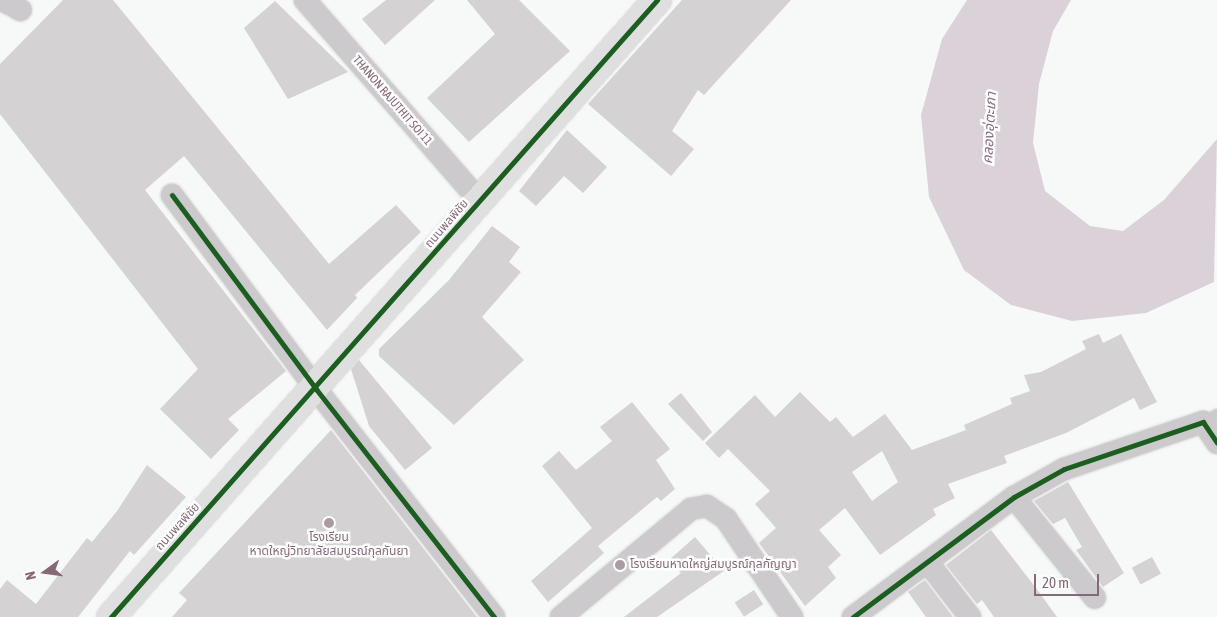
<!DOCTYPE html>
<html>
<head>
<meta charset="utf-8">
<style>
	body { margin:0 }
	#map { position:relative; width:1217px; height:617px; overflow:hidden; background:#f7f8f8; font-family:"Asap Condensed","Noto Sans Thai",sans-serif }
	div>[style] { position:absolute }
	[style*='--x'] { left:calc(var(--x)*1px); top:calc(var(--y)*1px); width:calc(var(--w)*1px); rotate:calc(var(--a)*1deg) }
	.water>* { inset:0; background:#dbd1d9 }
	.building>* { inset:0; background:#d4d2d3; transform-origin:0 0 }
	.roads { filter:drop-shadow(0 0 1px #d5d4d5) drop-shadow(0 0 1px #d5d4d5) }
	.lane>* { height:11px; margin:-5.5px; padding:0 5.5px; transform-origin:5.5px; border-radius:5.5px; background:#cccacc }
	.street>* { height:22px; margin:-11px; padding:0 11px; transform-origin:11px; border-radius:11px; background:#cccacc }
	.secondary>* { height:28px; margin:-14px; padding:0 14px; transform-origin:14px; border-radius:14px; background:#e0dfe0 }
	.cycleway>* { height:5px; margin:-2.5px; padding:0 2.5px; transform-origin:2.5px; border-radius:2.5px; background:#1b5e20 }
	.dots>* { width:14px; height:14px; translate:-50% -50%; box-sizing:border-box; border:2px solid #fff; border-radius:50% }
	span { translate:-50% -50%; white-space:nowrap; text-align:center; line-height:1.15; -webkit-text-stroke:5px #fff; paint-order:stroke }
	.street-label { font-size:12px; color:#87687a }
	.poi-label { font-size:12px; color:#87687a }
	.left { translate:0 -50%; text-align:left }
	.water-label { font-size:14px; color:#896981; font-style:italic }
	.north { position:absolute; left:20px; top:547px; width:50px; height:50px; -webkit-text-stroke:4px #fff; paint-order:stroke; rotate:256deg; font-size:14px; font-weight:700; line-height:20px; text-align:center; color:#87687a }
	.north::after { content:''; display:block; margin:auto; width:18px; height:22px; background:#87687a; clip-path:polygon(50% 0,100% 100%,50% 72%,0 100%) }
	.scale { position:absolute; left:1034px; top:574px; width:65px; height:22px; box-sizing:border-box; border:2px solid #87687a; border-top:0; padding-left:6px; font-size:15px; line-height:18px; white-space:nowrap; color:#87687a; -webkit-text-stroke:4px #fff; paint-order:stroke }
</style>
</head>
<body>
<div id="map">
	<div class="water">
		<div style="clip-path:polygon(967px 0,1071px 0,1053px 31px,1039px 84px,1033px 143px,1045px 191px,1090px 226px,1123px 231px,1164px 200px,1217px 139px,1214px 282px,1146px 313px,1072px 321px,1011px 305px,964px 270px,929px 197px,921px 115px,942px 39px)"></div>
	</div>
	<div class="building">
		<div style="clip-path:polygon(63px 0,113px 0,329px 264px,396px 205px,421px 232px,355px 295px,357px 298px,327px 330px,184px 156px,145px 190px,286px 371px,228px 419px,239px 430px,211px 459px,160px 409px,198px 369px,0 114px,0 64px)"></div>
		<div style="clip-path:polygon(386px 0,435px 0,385px 45px,362px 19px)"></div>
		<div style="clip-path:polygon(467px 0,519px 0,570px 51px,469px 142px,427px 98px,495px 34px)"></div>
		<div style="clip-path:polygon(682px 0,791px 0,704px 95px,698px 90px,672px 131px,694px 149px,671px 176px,588px 104px)"></div>
		<div style="clip-path:polygon(275px 1px,348px 72px,288px 99px,244px 28px)"></div>
		<div style="clip-path:polygon(567px 130px,607px 167px,583px 193px,564px 176px,536px 206px,519px 191px)"></div>
		<div style="clip-path:polygon(492px 226px,520px 247px,509px 262px,521px 272px,482px 317px,524px 360px,454px 425px,379px 356px,379px 349px,449px 280px)"></div>
		<div style="clip-path:polygon(evenodd,1099px 334px,1103px 343px,1121px 334px,1157px 402px,1140px 410px,1134px 398px,1066px 433px,1004px 456px,1007px 463px,948px 484px,955px 498px,933px 509px,936px 515px,880px 555px,845px 508px,819px 530px,841px 555px,828px 567px,836px 578px,805px 606px,759px 543px,776px 528px,755px 504px,770px 491px,728px 449px,719px 458px,705px 443px,755px 395px,775px 417px,800px 392px,830px 422px,836px 417px,853px 437px,885px 414px,912px 450px,966px 430px,964px 425px,1012px 404px,1010px 398px,1030px 391px,1024px 375px,1041px 372px,1086px 349px,1082px 341px,1099px 334px,882px 451px,898px 482px,872px 501px,852px 472px,882px 451px)"></div>
		<div style="clip-path:polygon(359px 360px,432px 448px,405px 470px,369px 426px,351px 369px)"></div>
		<div style="clip-path:polygon(681px 393px,712px 432px,703px 441px,668px 404px)"></div>
		<div style="clip-path:polygon(632px 402px,670px 449px,656px 460px,675px 489px,661px 501px,657px 497px,598px 546px,604px 553px,548px 602px,531px 581px,592px 528px,542px 466px,559px 451px,576px 470px,612px 441px,600px 427px)"></div>
		<div style="clip-path:polygon(331px 430px,477px 617px,172px 617px,187px 600px,179px 593px)"></div>
		<div style="clip-path:polygon(147px 465px,186px 497px,134px 555px,130px 551px,78px 617px,0 617px,0 589px,7px 580px,36px 604px,87px 538px,92px 542px,117px 511px)"></div>
		<div style="clip-path:polygon(1068px 482px,1124px 573px,1103px 587px,1076px 550px,1082px 547px,1065px 518px,1053px 524px,1034px 501px)"></div>
		<div style="clip-path:polygon(991px 530px,1036px 588px,1057px 617px,994px 617px,982px 600px,977px 604px,946px 565px)"></div>
		<div style="clip-path:polygon(695px 537px,724px 571px,657px 617px,624px 617px,681px 573px,669px 560px)"></div>
		<div style="left:1152px;top:557px;width:19px;height:23px;rotate:62deg"></div>
		<div style="clip-path:polygon(925px 580px,953px 617px,926px 617px,908px 592px)"></div>
		<div style="left:754px;top:590px;width:17px;height:23px;rotate:57deg"></div>
	</div>
	<div class="roads">
		<div class="lane">
			<div style="--x:1203;--y:422;--w:16;--a:-30"></div>
		</div>
		<div class="street">
			<div style="--x:2;--y:0;--w:21;--a:28"></div>
			<div style="--x:305;--y:0;--w:267;--a:49"></div>
			<div style="--x:172;--y:195;--w:242;--a:53.4"></div>
			<div style="--x:316;--y:389;--w:289;--a:52"></div>
			<div style="--x:1014;--y:497;--w:129;--a:51.3"></div>
			<div style="--x:929;--y:564;--w:67;--a:52.3"></div>
			<div style="--x:561;--y:617;--w:169;--a:-39.7"></div>
			<div style="--x:691;--y:509;--w:16;--a:-11"></div>
			<div style="--x:707;--y:506;--w:23;--a:34"></div>
			<div style="--x:726;--y:519;--w:118;--a:56"></div>
			<div style="--x:853;--y:617;--w:201;--a:-36.7"></div>
			<div style="--x:1014;--y:497;--w:57;--a:-29.2"></div>
			<div style="--x:1064;--y:469;--w:147;--a:-18.7"></div>
			<div style="--x:1203;--y:422;--w:25;--a:56"></div>
		</div>
		<div class="secondary">
			<div style="--x:111;--y:617;--w:824;--a:-48.49"></div>
		</div>
	</div>
	<div class="cycleway">
		<div style="--x:172;--y:195;--w:242;--a:53.4"></div>
		<div style="--x:316;--y:389;--w:289;--a:52"></div>
		<div style="--x:111;--y:617;--w:824;--a:-48.49"></div>
		<div style="--x:853;--y:617;--w:201;--a:-36.7"></div>
		<div style="--x:1014;--y:497;--w:57;--a:-29.2"></div>
		<div style="--x:1064;--y:469;--w:147;--a:-18.7"></div>
		<div style="--x:1203;--y:422;--w:25;--a:56"></div>
	</div>
	<div class="dots">
		<div style="left:329px;top:523px;background:#ae9aa6"></div>
		<div style="left:620px;top:565px;background:#ae9aa6"></div>
	</div>
	<div class="street-label">
		<span style="left:392px;top:101px;rotate:49deg">THANON RAJUTHIT SOI 11</span>
		<span style="left:447px;top:224px;rotate:-49deg">ถนนพลพิชัย</span>
		<span style="left:178px;top:527px;rotate:-48deg">ถนนพลพิชัย</span>
	</div>
	<div class="poi-label">
		<span style="left:329px;top:545px">โรงเรียน<br>หาดใหญ่วิทยาลัยสมบูรณ์กุลกันยา</span>
		<span class="left" style="left:630px;top:565px">โรงเรียนหาดใหญ่สมบูรณ์กุลกัญญา</span>
	</div>
	<div class="water-label">
		<span style="left:989px;top:128px;rotate:-87deg">คลองอุ่ตะเภา</span>
	</div>
	<div class="north">N</div>
	<div class="scale">20 m</div>
</div>
</body>
</html>
